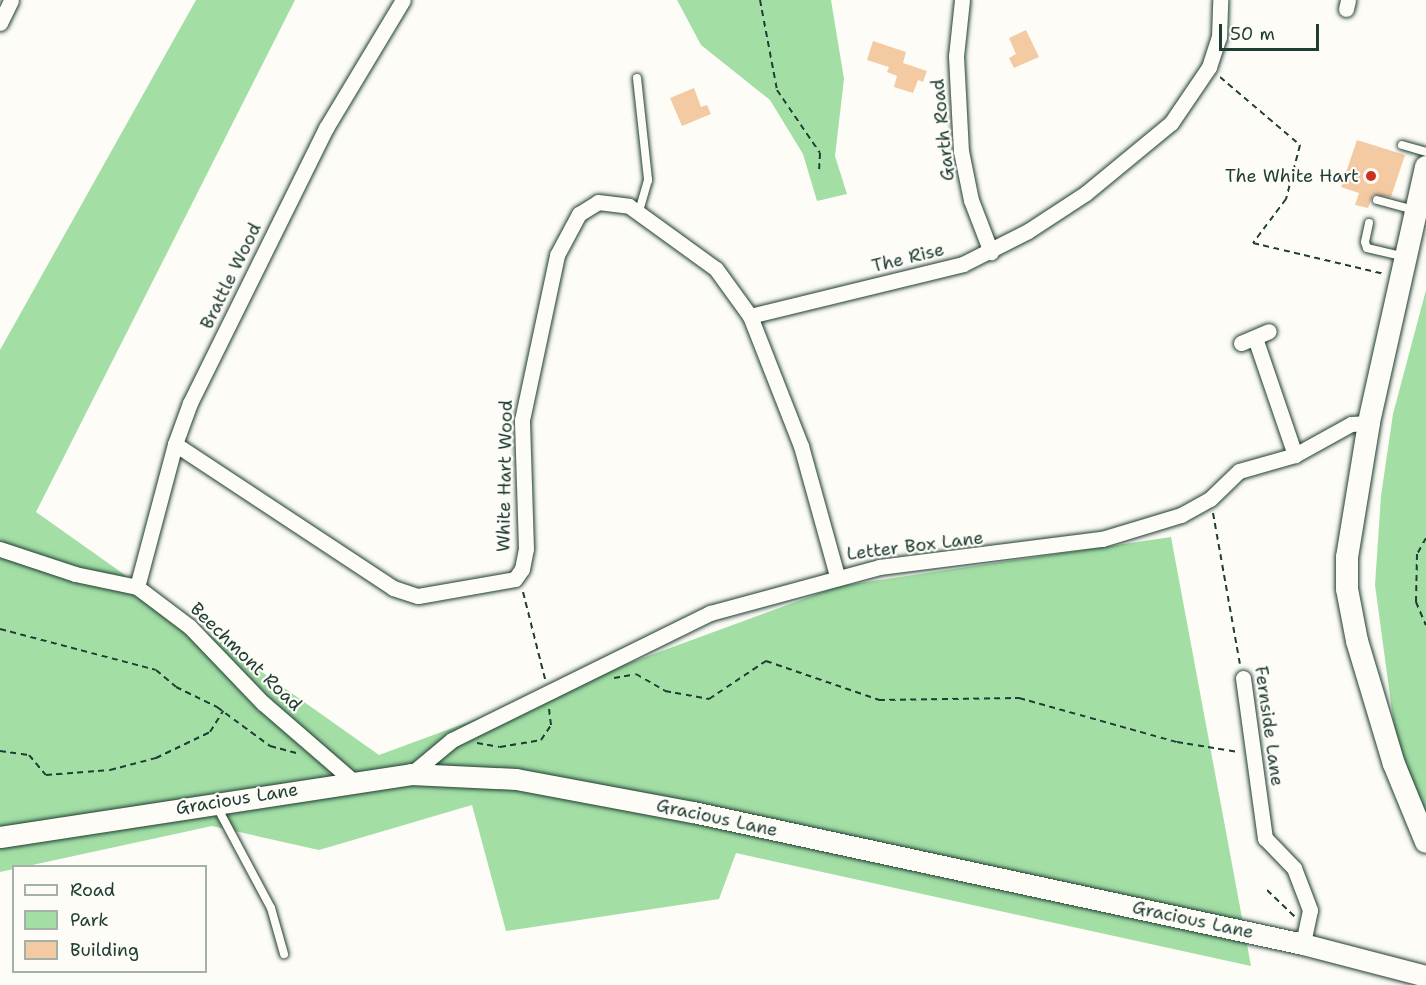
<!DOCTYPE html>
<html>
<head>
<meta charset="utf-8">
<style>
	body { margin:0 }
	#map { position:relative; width:1426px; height:985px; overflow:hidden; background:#fdfcf7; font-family:"Shantell Sans",sans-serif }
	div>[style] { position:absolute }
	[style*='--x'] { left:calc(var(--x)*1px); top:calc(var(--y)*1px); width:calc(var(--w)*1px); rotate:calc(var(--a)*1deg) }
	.green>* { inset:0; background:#a3dea5 }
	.building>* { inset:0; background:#f4caa3 }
	.path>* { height:2px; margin-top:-1px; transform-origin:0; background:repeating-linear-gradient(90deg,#1f3d34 0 6px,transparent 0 10.5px) }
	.roads { filter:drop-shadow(0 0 2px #1f3d34) drop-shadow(0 0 2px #1f3d34) }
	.lane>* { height:8px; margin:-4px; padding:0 4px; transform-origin:4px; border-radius:4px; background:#fdfcf7 }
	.street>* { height:15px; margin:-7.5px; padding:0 7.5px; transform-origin:7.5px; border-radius:7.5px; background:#fdfcf7 }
	.secondary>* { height:21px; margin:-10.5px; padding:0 10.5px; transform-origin:10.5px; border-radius:10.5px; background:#fdfcf7 }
	.primary>* { height:22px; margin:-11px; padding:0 11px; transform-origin:11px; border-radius:11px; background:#fdfcf7 }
	.dots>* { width:16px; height:16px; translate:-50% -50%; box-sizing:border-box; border:3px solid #fdfcf7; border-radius:50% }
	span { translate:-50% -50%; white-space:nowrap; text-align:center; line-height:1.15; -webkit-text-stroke:4.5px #fdfcf7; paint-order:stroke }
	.street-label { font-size:18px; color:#1f3d34 }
	.poi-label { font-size:18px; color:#1f3d34 }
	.right { translate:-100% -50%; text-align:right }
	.legend { position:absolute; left:12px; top:865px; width:195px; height:108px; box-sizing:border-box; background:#fdfcf7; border:2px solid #a4b0a9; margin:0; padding:8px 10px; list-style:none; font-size:18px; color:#1f3d34 }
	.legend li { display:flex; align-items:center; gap:12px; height:30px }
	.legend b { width:30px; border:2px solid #a4b0a9 }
	.scale { position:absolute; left:1219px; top:24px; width:100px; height:27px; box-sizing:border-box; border:3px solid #1f3d34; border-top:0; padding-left:8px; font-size:18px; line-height:21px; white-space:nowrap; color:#1f3d34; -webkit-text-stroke:4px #fdfcf7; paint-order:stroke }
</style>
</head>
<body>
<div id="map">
	<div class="green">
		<div style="clip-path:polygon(196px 0,295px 0,36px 512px,379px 755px,839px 586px,1171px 537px,1251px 966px,736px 853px,719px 899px,506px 931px,472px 805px,319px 850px,212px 826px,0 872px,0 350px)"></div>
		<div style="clip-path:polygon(677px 0,831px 0,844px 79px,835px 156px,847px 194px,817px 201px,803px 154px,770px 100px,701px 45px)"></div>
		<div style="clip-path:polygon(1426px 290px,1426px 825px,1398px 755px,1375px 585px,1381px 496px,1393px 414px)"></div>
	</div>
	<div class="building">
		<div style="clip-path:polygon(1026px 30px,1039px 57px,1014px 68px,1009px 58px,1016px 54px,1009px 38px)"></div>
		<div style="clip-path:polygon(873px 41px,906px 52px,903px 63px,927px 71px,923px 82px,918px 80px,913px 93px,894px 87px,897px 76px,887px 72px,889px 67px,867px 60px)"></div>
		<div style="clip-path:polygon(694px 88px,701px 107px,707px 105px,711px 114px,682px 126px,670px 98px)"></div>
		<div style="clip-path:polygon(1357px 140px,1405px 155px,1391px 197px,1373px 195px,1368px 208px,1355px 205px,1359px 193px,1341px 187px)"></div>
	</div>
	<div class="path">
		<div style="--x:760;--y:0;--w:92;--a:79.3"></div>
		<div style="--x:777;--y:90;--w:76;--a:55.7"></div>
		<div style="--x:820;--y:153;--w:19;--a:93"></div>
		<div style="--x:1220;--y:77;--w:105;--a:40.4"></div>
		<div style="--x:1300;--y:145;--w:56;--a:104.5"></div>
		<div style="--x:1286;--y:199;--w:55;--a:126.9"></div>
		<div style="--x:1253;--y:243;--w:135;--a:13.3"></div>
		<div style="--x:1213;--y:513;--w:153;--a:79.9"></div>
		<div style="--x:1426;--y:538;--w:18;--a:119"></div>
		<div style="--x:1417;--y:554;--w:48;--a:91.2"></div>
		<div style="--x:1416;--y:602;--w:25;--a:67"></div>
		<div style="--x:523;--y:592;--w:90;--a:75.8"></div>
		<div style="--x:0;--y:629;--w:161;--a:14.7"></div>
		<div style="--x:156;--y:670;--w:26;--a:40"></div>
		<div style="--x:176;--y:687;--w:46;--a:26"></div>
		<div style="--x:217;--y:707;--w:66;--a:36.3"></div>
		<div style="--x:270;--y:746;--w:31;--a:15"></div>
		<div style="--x:614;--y:678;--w:22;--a:-10"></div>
		<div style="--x:636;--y:674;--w:34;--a:30"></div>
		<div style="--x:665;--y:691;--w:45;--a:10.3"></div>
		<div style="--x:709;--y:699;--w:69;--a:-33.7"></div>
		<div style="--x:766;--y:661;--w:120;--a:19"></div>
		<div style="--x:879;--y:700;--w:140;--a:-0.8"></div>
		<div style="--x:1019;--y:698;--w:164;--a:15.6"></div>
		<div style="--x:1177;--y:742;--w:62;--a:9.3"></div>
		<div style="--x:477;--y:743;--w:23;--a:10"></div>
		<div style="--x:500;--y:747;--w:42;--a:-9.7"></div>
		<div style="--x:541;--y:740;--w:18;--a:-56"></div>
		<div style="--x:551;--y:725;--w:17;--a:-97"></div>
		<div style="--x:0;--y:751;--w:29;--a:8"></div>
		<div style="--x:29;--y:755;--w:26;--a:50"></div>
		<div style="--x:46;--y:775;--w:64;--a:-4.5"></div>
		<div style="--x:110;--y:770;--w:48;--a:-14.6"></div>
		<div style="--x:156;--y:758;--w:60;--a:-25.7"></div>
		<div style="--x:210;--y:732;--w:25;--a:-58"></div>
		<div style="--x:1267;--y:890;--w:39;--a:44"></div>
	</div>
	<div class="roads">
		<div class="lane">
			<div style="--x:637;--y:78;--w:103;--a:83.8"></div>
			<div style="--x:648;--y:180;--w:33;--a:106"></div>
			<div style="--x:1402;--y:145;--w:25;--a:16"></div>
			<div style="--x:1377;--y:200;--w:39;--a:15"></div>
			<div style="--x:1369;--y:223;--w:19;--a:102"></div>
			<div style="--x:1365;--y:242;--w:6;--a:72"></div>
			<div style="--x:1367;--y:248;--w:39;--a:13"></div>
			<div style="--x:217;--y:807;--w:115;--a:61.9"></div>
			<div style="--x:271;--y:908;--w:48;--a:74.2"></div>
		</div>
		<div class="street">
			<div style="--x:962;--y:0;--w:56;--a:96.1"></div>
			<div style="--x:956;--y:56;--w:95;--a:87"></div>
			<div style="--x:961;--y:151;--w:50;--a:78.5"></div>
			<div style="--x:971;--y:200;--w:56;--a:69"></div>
			<div style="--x:1346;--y:9;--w:9;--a:-77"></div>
			<div style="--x:0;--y:23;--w:25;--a:-64"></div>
			<div style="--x:750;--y:316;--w:219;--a:-13.7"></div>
			<div style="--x:963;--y:264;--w:73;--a:-26.9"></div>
			<div style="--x:1028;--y:231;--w:69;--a:-33.2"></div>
			<div style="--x:1086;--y:193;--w:110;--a:-39.5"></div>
			<div style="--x:1171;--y:123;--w:68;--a:-55.8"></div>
			<div style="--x:1209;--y:67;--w:32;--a:-72"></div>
			<div style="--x:1219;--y:37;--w:37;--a:-88"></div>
			<div style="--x:1255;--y:338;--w:124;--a:71.1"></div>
			<div style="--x:1241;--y:343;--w:30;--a:-23"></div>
			<div style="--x:175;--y:444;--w:261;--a:33.4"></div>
			<div style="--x:393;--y:588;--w:26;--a:18"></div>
			<div style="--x:418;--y:596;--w:98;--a:-9.9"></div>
			<div style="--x:515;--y:579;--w:12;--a:-55"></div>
			<div style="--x:522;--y:569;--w:20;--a:-79"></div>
			<div style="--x:526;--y:549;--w:129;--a:-91.8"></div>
			<div style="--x:522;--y:420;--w:169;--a:-78"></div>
			<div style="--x:557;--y:255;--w:47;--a:-61.8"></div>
			<div style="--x:579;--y:214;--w:22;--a:-32"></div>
			<div style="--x:598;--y:202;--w:31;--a:7"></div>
			<div style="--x:629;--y:206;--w:107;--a:35.9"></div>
			<div style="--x:716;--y:269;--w:58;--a:54.1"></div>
			<div style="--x:750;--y:316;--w:140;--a:68.6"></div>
			<div style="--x:801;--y:446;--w:135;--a:74.5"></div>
			<div style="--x:0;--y:549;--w:79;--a:18.4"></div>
			<div style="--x:75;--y:574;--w:63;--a:11.8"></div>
			<div style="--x:137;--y:587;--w:66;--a:37"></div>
			<div style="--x:190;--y:627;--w:105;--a:46.2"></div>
			<div style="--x:263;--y:703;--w:119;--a:40.9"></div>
			<div style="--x:137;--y:587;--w:148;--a:-75.1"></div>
			<div style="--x:175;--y:444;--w:44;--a:-69.9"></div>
			<div style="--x:190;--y:403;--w:307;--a:-63.7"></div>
			<div style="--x:326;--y:128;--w:149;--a:-59"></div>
			<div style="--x:1243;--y:678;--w:162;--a:82.2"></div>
			<div style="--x:1265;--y:838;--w:42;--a:46"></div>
			<div style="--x:1294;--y:868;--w:45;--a:69.1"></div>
			<div style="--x:1310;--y:910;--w:35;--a:102"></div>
			<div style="--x:411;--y:774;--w:53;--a:-39.7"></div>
			<div style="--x:452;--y:740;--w:288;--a:-26.2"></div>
			<div style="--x:710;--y:613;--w:175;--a:-15.2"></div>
			<div style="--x:879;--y:567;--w:225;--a:-7.2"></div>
			<div style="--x:1102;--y:539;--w:83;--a:-16.9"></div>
			<div style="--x:1181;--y:515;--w:33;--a:-29"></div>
			<div style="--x:1210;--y:499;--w:40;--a:-44"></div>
			<div style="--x:1239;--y:471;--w:58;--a:-15.9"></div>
			<div style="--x:1295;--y:455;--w:64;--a:-29"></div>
			<div style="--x:1351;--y:424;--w:18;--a:-3"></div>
		</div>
		<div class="secondary">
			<div style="--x:0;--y:837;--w:416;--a:-8.7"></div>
			<div style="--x:411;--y:774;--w:105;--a:2.7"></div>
			<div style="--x:516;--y:779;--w:180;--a:10.6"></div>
			<div style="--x:693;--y:812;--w:624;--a:12.21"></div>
			<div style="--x:1303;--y:944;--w:127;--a:14.6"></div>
		</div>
		<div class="primary">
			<div style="--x:1426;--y:167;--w:262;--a:102.6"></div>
			<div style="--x:1369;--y:423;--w:136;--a:99.3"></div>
			<div style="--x:1347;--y:557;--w:32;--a:90"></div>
			<div style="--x:1347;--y:589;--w:53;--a:79.1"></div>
			<div style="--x:1357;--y:641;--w:128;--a:73.3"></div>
			<div style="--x:1394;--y:764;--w:84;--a:67.7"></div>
		</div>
	</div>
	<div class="dots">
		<div style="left:1371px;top:176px;background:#c8321e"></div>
	</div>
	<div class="street-label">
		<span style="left:943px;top:130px;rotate:-96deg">Garth Road</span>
		<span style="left:908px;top:258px;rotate:-14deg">The Rise</span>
		<span style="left:231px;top:276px;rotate:-64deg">Brattle Wood</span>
		<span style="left:505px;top:476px;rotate:-89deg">White Hart Wood</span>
		<span style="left:915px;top:546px;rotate:-7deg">Letter Box Lane</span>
		<span style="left:246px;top:657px;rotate:44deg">Beechmont Road</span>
		<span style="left:1269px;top:726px;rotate:82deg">Fernside Lane</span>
		<span style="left:237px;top:799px;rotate:-9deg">Gracious Lane</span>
		<span style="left:717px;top:818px;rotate:12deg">Gracious Lane</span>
		<span style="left:1193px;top:920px;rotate:12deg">Gracious Lane</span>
	</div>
	<div class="poi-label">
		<span class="right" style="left:1359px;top:176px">The White Hart</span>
	</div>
	<ul class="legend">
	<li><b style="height:8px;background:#fdfcf7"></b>Road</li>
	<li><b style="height:16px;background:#a3dea5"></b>Park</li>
	<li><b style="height:16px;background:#f4caa3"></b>Building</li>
	</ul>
	<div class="scale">50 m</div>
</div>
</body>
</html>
